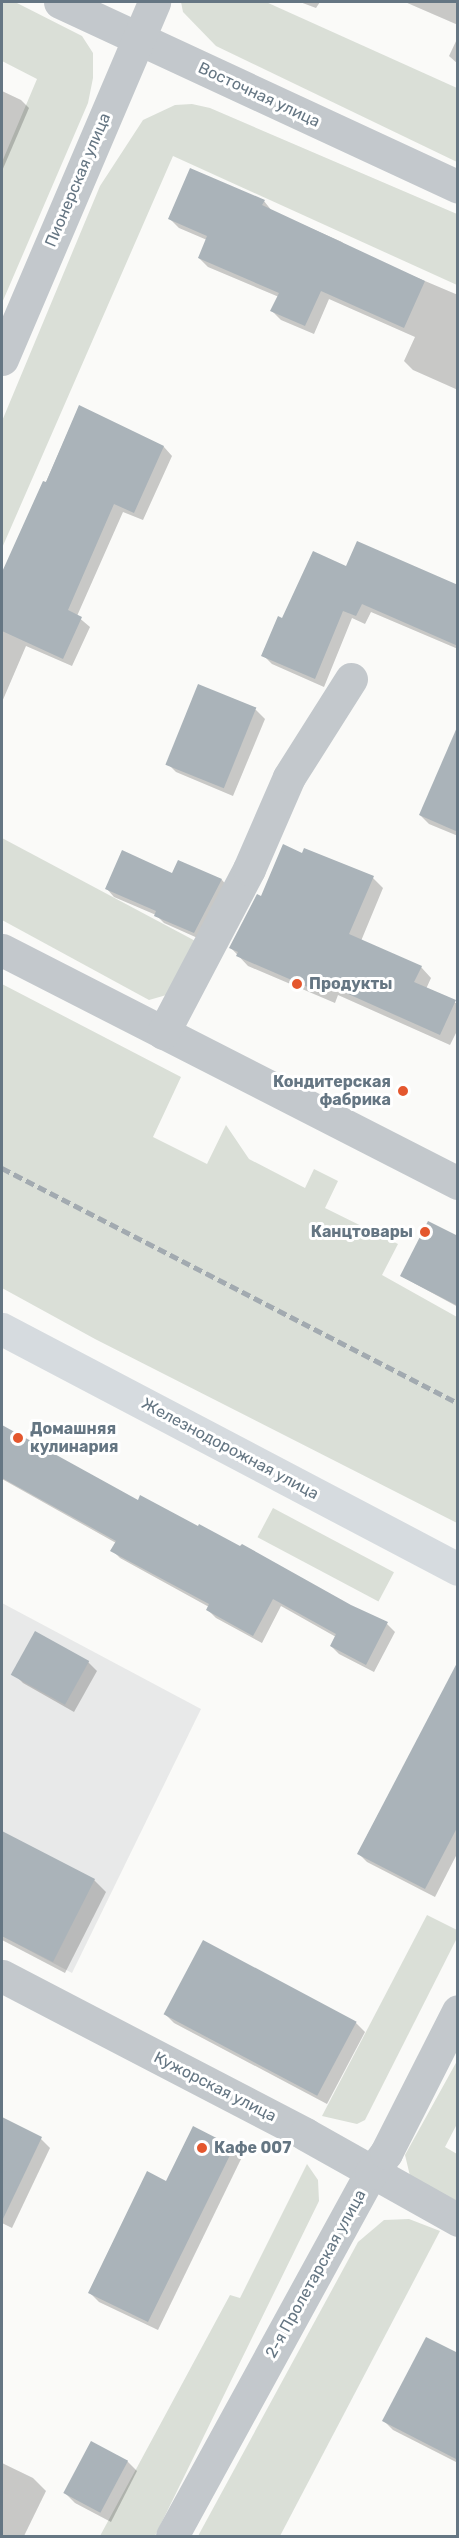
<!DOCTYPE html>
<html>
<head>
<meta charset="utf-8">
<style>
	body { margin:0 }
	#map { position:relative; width:459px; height:2538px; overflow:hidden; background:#fafaf8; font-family:Rubik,sans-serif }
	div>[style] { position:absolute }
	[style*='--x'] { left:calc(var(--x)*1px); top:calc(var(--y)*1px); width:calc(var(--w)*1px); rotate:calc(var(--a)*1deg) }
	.built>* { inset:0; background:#e8e9e9 }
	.green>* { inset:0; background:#dadfd7; transform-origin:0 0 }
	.shadow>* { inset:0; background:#0003 }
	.building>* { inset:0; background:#aab3b9; transform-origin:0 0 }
	.minor>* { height:33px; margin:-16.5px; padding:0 16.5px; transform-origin:16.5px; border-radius:16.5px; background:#c3c8cc }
	.major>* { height:33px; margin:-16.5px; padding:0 16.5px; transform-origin:16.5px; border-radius:16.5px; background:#d6dbdf }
	.rail>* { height:4.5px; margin-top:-2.25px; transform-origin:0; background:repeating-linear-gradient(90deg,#a2aab0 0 9px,transparent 0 13.5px) }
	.dots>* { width:16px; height:16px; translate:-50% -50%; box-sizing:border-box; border:3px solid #fff; border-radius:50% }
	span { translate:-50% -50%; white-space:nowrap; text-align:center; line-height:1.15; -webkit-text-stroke:6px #fff; paint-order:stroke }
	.street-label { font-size:16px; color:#657683 }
	.poi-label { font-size:16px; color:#657683; font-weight:700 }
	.left { translate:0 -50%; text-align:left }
	.right { translate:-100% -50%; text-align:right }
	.frame { position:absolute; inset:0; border:3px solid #657683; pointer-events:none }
</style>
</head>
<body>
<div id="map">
	<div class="built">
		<div style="clip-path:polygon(2px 1603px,201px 1709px,72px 1973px,2px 1936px)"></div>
	</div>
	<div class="green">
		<div style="clip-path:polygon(2px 2px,15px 2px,82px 36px,93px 53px,93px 78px,88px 103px,2px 303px,2px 162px,37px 79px,2px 61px)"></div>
		<div style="clip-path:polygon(181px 2px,266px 2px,457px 88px,457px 162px,216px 46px,183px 12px)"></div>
		<div style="clip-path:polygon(192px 104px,210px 108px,457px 214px,457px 285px,173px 156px,2px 548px,2px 421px,100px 186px,143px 120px,175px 105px)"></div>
		<div style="clip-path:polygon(2px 838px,201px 944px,170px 994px,149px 1000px,2px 920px)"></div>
		<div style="clip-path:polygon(2px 984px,181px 1077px,153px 1137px,207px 1164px,226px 1125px,249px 1159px,305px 1188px,314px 1169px,338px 1181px,325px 1208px,398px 1244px,382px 1275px,457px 1317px,457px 1523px,95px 1339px,2px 1288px)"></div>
		<div style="left:273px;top:1508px;width:137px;height:33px;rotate:28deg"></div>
		<div style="clip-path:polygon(427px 1915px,457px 1930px,457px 1938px,365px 2120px,357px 2124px,322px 2116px)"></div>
		<div style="clip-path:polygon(457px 2061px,457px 2124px,445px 2147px,457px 2154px,457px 2206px,410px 2176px,405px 2155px)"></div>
		<div style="clip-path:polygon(307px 2164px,318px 2180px,319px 2201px,155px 2536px,100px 2536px,230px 2295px,240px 2298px)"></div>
		<div style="clip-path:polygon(409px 2219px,440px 2231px,280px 2536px,198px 2536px,358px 2242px,384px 2220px)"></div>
	</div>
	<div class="shadow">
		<div style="clip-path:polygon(300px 2px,320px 2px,316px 8px)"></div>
		<div style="clip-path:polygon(405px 2px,458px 2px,458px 25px)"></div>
		<div style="clip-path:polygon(458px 37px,458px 64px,449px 56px)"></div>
		<div style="clip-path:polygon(2px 91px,21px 100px,29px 108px,2px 171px)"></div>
		<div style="clip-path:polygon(264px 201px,272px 211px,342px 242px,347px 248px,458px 295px,458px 390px,413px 370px,404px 361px,415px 337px,329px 299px,314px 334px,281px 320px,272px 311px,279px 297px,208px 267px,199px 258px,207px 240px,179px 228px,170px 219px)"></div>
		<div style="clip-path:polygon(79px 407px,164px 447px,172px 456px,143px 520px,123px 512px,77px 616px,90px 627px,72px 666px,26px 646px,2px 702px,2px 582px)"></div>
		<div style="clip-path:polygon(347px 568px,458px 586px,458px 649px,371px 612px,365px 624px,352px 618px,324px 687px,272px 664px,263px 655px,283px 620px)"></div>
		<div style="clip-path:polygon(198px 686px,256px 710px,265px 719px,233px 796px,176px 772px,167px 763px)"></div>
		<div style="clip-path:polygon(458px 729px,458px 836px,429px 824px,420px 815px)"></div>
		<div style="clip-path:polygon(302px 854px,373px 878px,383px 888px,361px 941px,421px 967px,431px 978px,426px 989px,458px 1004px,458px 1029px,450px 1045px,338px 995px,335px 1003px,248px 966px,231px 948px,262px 898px)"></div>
		<div style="clip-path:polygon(179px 862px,222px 880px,229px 888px,202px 940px,164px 923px,156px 915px,114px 897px,107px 889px,173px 875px)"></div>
		<div style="clip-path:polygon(458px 1238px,458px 1307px,401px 1276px)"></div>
		<div style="clip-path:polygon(2px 1428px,138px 1502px,387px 1624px,395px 1632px,374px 1672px,339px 1654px,331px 1646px,336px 1637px,281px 1606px,262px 1643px,216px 1618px,207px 1609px,209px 1607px,120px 1558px,112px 1550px,116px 1543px,2px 1479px)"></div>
		<div style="clip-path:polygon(88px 1662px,97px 1671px,74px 1712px,23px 1683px,14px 1674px)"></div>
		<div style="clip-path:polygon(458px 1664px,458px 1852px,435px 1897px,367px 1862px,358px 1853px)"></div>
		<div style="clip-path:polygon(2px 1833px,94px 1880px,106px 1892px,65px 1973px,2px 1940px)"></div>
		<div style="clip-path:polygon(165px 2014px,356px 2023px,365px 2032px,327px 2104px,174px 2023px)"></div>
		<div style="clip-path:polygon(2px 2119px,41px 2139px,50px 2148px,12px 2228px,2px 2223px)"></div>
		<div style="clip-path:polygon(233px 2148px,242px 2157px,158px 2330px,99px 2302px,90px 2293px,166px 2183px)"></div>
		<div style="clip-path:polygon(458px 2355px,458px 2463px,393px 2430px,384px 2421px)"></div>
		<div style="clip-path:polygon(92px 2443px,128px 2462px,137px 2471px,111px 2522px,75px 2503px,66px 2494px)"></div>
		<div style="clip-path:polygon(2px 2463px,33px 2478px,46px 2491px,24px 2536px,2px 2536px)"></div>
	</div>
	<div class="building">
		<div style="clip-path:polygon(190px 168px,265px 200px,262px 205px,425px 281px,404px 328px,321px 291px,305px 326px,270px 311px,279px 293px,198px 258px,207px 236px,168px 219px)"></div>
		<div style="clip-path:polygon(79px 405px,164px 446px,134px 513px,114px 504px,68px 610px,82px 617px,63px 659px,2px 631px,2px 572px,43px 481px,46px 482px)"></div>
		<div style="clip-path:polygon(357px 541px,458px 585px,458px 646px,362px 604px,356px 616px,343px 611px,315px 679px,261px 656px,278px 616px,282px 618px,313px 551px,346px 566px)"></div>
		<div style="left:198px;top:684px;width:63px;height:87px;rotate:22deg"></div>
		<div style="clip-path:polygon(458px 725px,458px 832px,419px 815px)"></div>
		<div style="clip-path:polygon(283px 844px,302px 853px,304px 848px,374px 876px,349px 934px,422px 966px,414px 982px,456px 1000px,440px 1035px,328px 985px,324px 994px,236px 956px,238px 952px,229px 948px,257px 894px,261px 896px)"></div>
		<div style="clip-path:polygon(122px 850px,172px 873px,178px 860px,222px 879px,194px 933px,154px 916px,156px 911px,105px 889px)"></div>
		<div style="clip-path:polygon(428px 1221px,458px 1236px,458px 1306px,400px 1276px)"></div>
		<div style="clip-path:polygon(2px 1425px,138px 1500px,140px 1495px,198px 1526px,199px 1524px,240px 1546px,242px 1544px,351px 1605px,388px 1622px,366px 1665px,330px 1646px,336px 1634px,273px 1599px,253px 1636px,206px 1610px,209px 1604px,110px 1551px,116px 1541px,2px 1478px)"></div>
		<div style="left:35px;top:1631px;width:62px;height:50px;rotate:29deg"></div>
		<div style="clip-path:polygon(458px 1661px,458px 1826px,425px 1889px,357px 1854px)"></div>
		<div style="clip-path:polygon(2px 1831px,95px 1879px,53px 1962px,2px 1936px)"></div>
		<div style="left:203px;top:1940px;width:174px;height:84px;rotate:28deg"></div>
		<div style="clip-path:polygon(2px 2117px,42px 2137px,2px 2221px)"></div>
		<div style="clip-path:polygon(193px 2126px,234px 2147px,148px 2322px,88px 2293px,147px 2171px,166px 2181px)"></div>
		<div style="clip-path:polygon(426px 2337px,458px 2353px,458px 2460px,382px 2421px)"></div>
		<div style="left:91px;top:2441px;width:42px;height:59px;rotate:28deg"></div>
	</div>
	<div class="minor">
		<div style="--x:60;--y:2;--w:439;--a:24.9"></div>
		<div style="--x:2;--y:359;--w:388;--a:-66.9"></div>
		<div style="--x:2;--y:950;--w:512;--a:27.07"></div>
		<div style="--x:163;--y:1033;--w:185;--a:-62.3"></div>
		<div style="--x:249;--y:869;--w:100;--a:-66.5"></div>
		<div style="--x:289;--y:777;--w:116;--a:-57.7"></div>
		<div style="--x:2;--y:1976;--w:342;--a:27.5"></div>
		<div style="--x:305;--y:2134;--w:176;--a:29.3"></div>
		<div style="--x:172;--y:2536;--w:414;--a:-61.3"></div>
		<div style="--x:371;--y:2173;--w:25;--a:-53"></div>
		<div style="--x:386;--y:2153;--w:159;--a:-63.1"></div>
	</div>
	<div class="major">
		<div style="--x:2;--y:1329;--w:515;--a:27.76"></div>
	</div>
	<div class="rail">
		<div style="--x:2;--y:1168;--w:513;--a:27.26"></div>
	</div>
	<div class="dots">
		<div style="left:297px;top:984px;background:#e4572e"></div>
		<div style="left:403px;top:1091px;background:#e4572e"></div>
		<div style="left:425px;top:1232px;background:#e4572e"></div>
		<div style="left:18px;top:1438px;background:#e4572e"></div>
		<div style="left:202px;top:2148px;background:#e4572e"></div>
	</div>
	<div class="street-label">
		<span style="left:259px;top:95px;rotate:25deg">Восточная улица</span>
		<span style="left:78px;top:180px;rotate:-67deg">Пионерская улица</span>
		<span style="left:230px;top:1449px;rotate:28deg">Железнодорожная улица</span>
		<span style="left:215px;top:2087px;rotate:27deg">Кужорская улица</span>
		<span style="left:316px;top:2274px;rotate:-61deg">2-я Пролетарская улица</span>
	</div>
	<div class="poi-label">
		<span class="left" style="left:309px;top:984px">Продукты</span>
		<span class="right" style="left:391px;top:1091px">Кондитерская<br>фабрика</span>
		<span class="right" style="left:413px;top:1232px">Канцтовары</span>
		<span class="left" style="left:30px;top:1438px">Домашняя<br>кулинария</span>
		<span class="left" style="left:214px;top:2148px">Кафе 007</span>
	</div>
	<div class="frame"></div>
</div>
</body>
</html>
